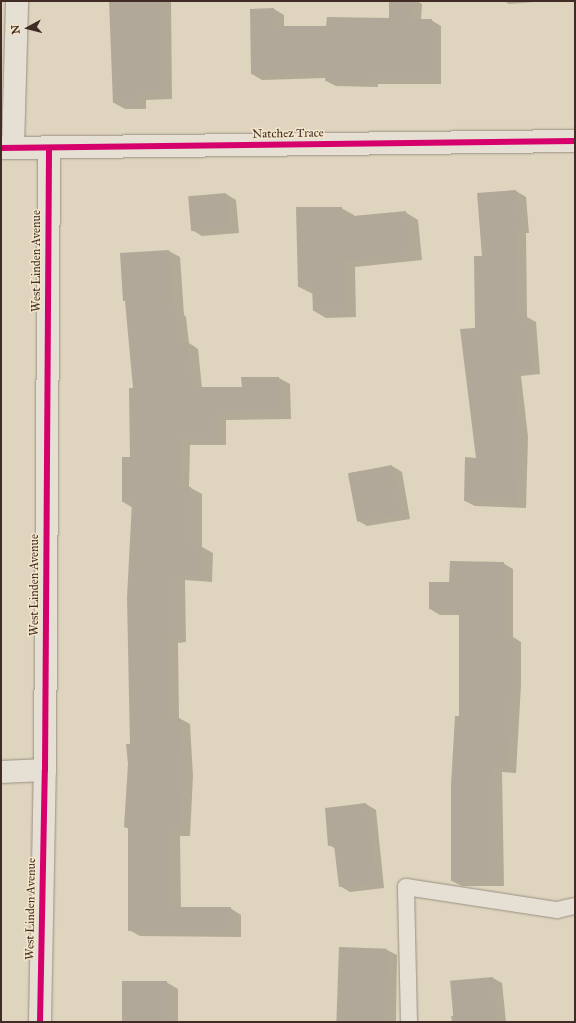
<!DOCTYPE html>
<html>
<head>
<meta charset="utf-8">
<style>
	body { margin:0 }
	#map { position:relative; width:576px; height:1023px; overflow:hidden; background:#dfd4bd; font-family:"IM FELL Great Primer",serif }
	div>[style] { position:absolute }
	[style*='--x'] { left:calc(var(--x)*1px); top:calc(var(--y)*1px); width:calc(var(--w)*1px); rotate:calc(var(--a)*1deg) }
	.shadow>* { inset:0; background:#0003 }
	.building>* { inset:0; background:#b1a899; transform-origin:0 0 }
	.roads { filter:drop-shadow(0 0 1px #999083) drop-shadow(0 0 1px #999083) }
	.lane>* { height:16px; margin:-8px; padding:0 8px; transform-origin:8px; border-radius:8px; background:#e5dfd4 }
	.street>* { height:22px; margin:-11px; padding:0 11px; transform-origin:11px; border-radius:11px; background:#e5dfd4 }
	.secondary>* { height:22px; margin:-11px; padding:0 11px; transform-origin:11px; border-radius:11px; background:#e5dfd4 }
	.cycleway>* { height:6px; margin:-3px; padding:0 3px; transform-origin:3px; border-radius:3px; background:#d6006c }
	span { translate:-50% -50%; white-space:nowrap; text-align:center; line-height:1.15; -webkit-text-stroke:3px #f4e6ca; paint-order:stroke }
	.street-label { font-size:12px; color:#412c25 }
	.frame { position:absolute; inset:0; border:2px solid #412c25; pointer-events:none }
	.north { position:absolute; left:8px; top:8px; width:40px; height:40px; -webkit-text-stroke:3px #f4e6ca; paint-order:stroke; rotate:263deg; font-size:11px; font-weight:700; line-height:16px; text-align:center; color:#412c25 }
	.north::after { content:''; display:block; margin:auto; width:14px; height:18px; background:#412c25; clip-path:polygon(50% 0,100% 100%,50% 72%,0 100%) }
</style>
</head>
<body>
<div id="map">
	<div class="shadow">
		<div style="clip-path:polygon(110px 1px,171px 1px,172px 99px,146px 100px,146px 109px,125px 109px,114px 103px)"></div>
		<div style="clip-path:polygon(390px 1px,417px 1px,422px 4px,421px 20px,431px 20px,441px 26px,441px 84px,378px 84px,378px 87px,336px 86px,326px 81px,326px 78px,262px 80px,252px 74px,274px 9px,284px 15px,284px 27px,327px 27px,390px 19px)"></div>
		<div style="clip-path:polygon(504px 1px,547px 1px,509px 4px)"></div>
		<div style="clip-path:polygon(516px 191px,526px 197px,529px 233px,526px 233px,527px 317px,536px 322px,540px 374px,521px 376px,528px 437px,526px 508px,475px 506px,465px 501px,478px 459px,476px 329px,483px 257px,478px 194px)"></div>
		<div style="clip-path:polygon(226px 194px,236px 200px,239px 233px,202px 236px,192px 230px)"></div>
		<div style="clip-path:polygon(341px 208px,354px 215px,354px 217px,405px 212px,418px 220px,422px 260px,355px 267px,356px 317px,326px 318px,314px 311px,313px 294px,299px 287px)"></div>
		<div style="clip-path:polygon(169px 251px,180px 257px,184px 315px,186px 317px,189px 343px,198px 349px,202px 388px,243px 388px,243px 378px,279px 378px,290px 384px,291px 419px,226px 420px,226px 445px,190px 445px,189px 487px,202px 494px,202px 547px,213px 553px,212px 582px,185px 580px,186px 642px,178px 643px,179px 718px,190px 724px,193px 776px,190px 836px,180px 836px,181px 908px,230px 908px,241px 915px,241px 937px,140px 936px,129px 930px,129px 829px,125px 827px,131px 745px,133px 508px,123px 502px,131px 458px,134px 389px,126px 302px,124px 300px,121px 254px)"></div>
		<div style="clip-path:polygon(392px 466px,402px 472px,410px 519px,367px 526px,357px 520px,349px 473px)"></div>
		<div style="clip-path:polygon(503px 563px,513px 569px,513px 637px,521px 642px,521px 685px,516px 773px,502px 772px,504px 886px,462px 886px,452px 881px,460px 717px,460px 615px,440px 615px,430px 609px,450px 583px)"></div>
		<div style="clip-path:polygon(366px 804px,376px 810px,384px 888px,350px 892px,340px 886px,336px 849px,329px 845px)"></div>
		<div style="clip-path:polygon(387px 950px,397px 955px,396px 1022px,342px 1022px)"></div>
		<div style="clip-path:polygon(493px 978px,502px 983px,506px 1022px,452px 1022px,451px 1016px,455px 1016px)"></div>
		<div style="clip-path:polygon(166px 982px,178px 989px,178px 1022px,123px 1022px)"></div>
	</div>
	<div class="building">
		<div style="clip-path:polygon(109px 1px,159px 1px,160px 93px,135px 94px,135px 103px,113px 103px)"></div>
		<div style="clip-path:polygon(389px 1px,412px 1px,412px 19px,432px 19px,431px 79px,368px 79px,368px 82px,325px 81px,326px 73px,251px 74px,250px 9px,274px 8px,274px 26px,326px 26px,327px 17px,389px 18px)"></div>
		<div style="clip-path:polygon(516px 190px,520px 227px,516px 228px,517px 316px,526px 315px,531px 369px,511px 371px,519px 431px,516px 503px,464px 501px,465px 457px,476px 458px,460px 329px,475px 328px,474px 256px,482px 256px,477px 193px)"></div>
		<div style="left:226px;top:193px;width:35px;height:38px;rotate:85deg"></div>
		<div style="clip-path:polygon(296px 207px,342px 207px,342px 217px,406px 211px,409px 254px,343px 260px,344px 311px,313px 311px,312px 287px,298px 287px)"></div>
		<div style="clip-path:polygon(169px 250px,173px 309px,175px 309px,178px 342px,187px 341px,192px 387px,242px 387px,241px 377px,279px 377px,280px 413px,215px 414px,215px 439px,179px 439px,178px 486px,191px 487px,191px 545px,202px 545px,201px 576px,174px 575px,175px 637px,167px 637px,169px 717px,179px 717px,182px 769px,179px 830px,169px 830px,170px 907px,231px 907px,230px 931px,128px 931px,128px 828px,124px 827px,128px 764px,126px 744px,130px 744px,127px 598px,132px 502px,122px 502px,122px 457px,130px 457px,129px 388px,133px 388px,125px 301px,123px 301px,120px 253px)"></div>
		<div style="left:392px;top:465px;width:49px;height:45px;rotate:79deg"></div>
		<div style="clip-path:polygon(450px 561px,504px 562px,503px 635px,512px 635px,512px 679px,507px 768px,493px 767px,494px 881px,451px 881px,451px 785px,455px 716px,459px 716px,459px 610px,429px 609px,429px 582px,449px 582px)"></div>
		<div style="clip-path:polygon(366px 803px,375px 883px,339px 887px,334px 845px,328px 846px,325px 808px)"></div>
		<div style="left:339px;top:947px;width:48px;height:75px;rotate:2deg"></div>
		<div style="left:493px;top:977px;width:45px;height:43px;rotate:85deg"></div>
		<div style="left:167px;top:981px;width:41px;height:45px;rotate:90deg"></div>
	</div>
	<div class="roads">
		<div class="lane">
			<div style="--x:409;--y:1022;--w:135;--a:-91.3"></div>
			<div style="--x:406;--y:887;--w:153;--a:8.7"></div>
			<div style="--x:557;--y:910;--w:18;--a:-13"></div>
		</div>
		<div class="street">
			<div style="--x:13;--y:147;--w:146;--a:-88.4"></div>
			<div style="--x:1;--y:772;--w:44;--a:-2.6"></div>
			<div style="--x:40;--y:1022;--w:252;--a:-88.9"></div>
			<div style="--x:45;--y:770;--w:622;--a:-89.63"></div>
		</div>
		<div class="secondary">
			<div style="--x:1;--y:148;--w:574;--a:-0.7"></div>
		</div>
	</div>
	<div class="cycleway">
		<div style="--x:1;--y:148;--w:574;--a:-0.7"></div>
		<div style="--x:40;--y:1022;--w:252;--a:-88.9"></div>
		<div style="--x:45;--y:770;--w:622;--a:-89.63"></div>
	</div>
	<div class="street-label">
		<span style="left:288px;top:134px;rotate:-1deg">Natchez Trace</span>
		<span style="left:37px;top:261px;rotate:-90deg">West Linden Avenue</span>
		<span style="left:35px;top:585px;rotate:-90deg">West Linden Avenue</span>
		<span style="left:31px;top:909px;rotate:-89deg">West Linden Avenue</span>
	</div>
	<div class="frame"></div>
	<div class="north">N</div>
</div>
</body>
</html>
